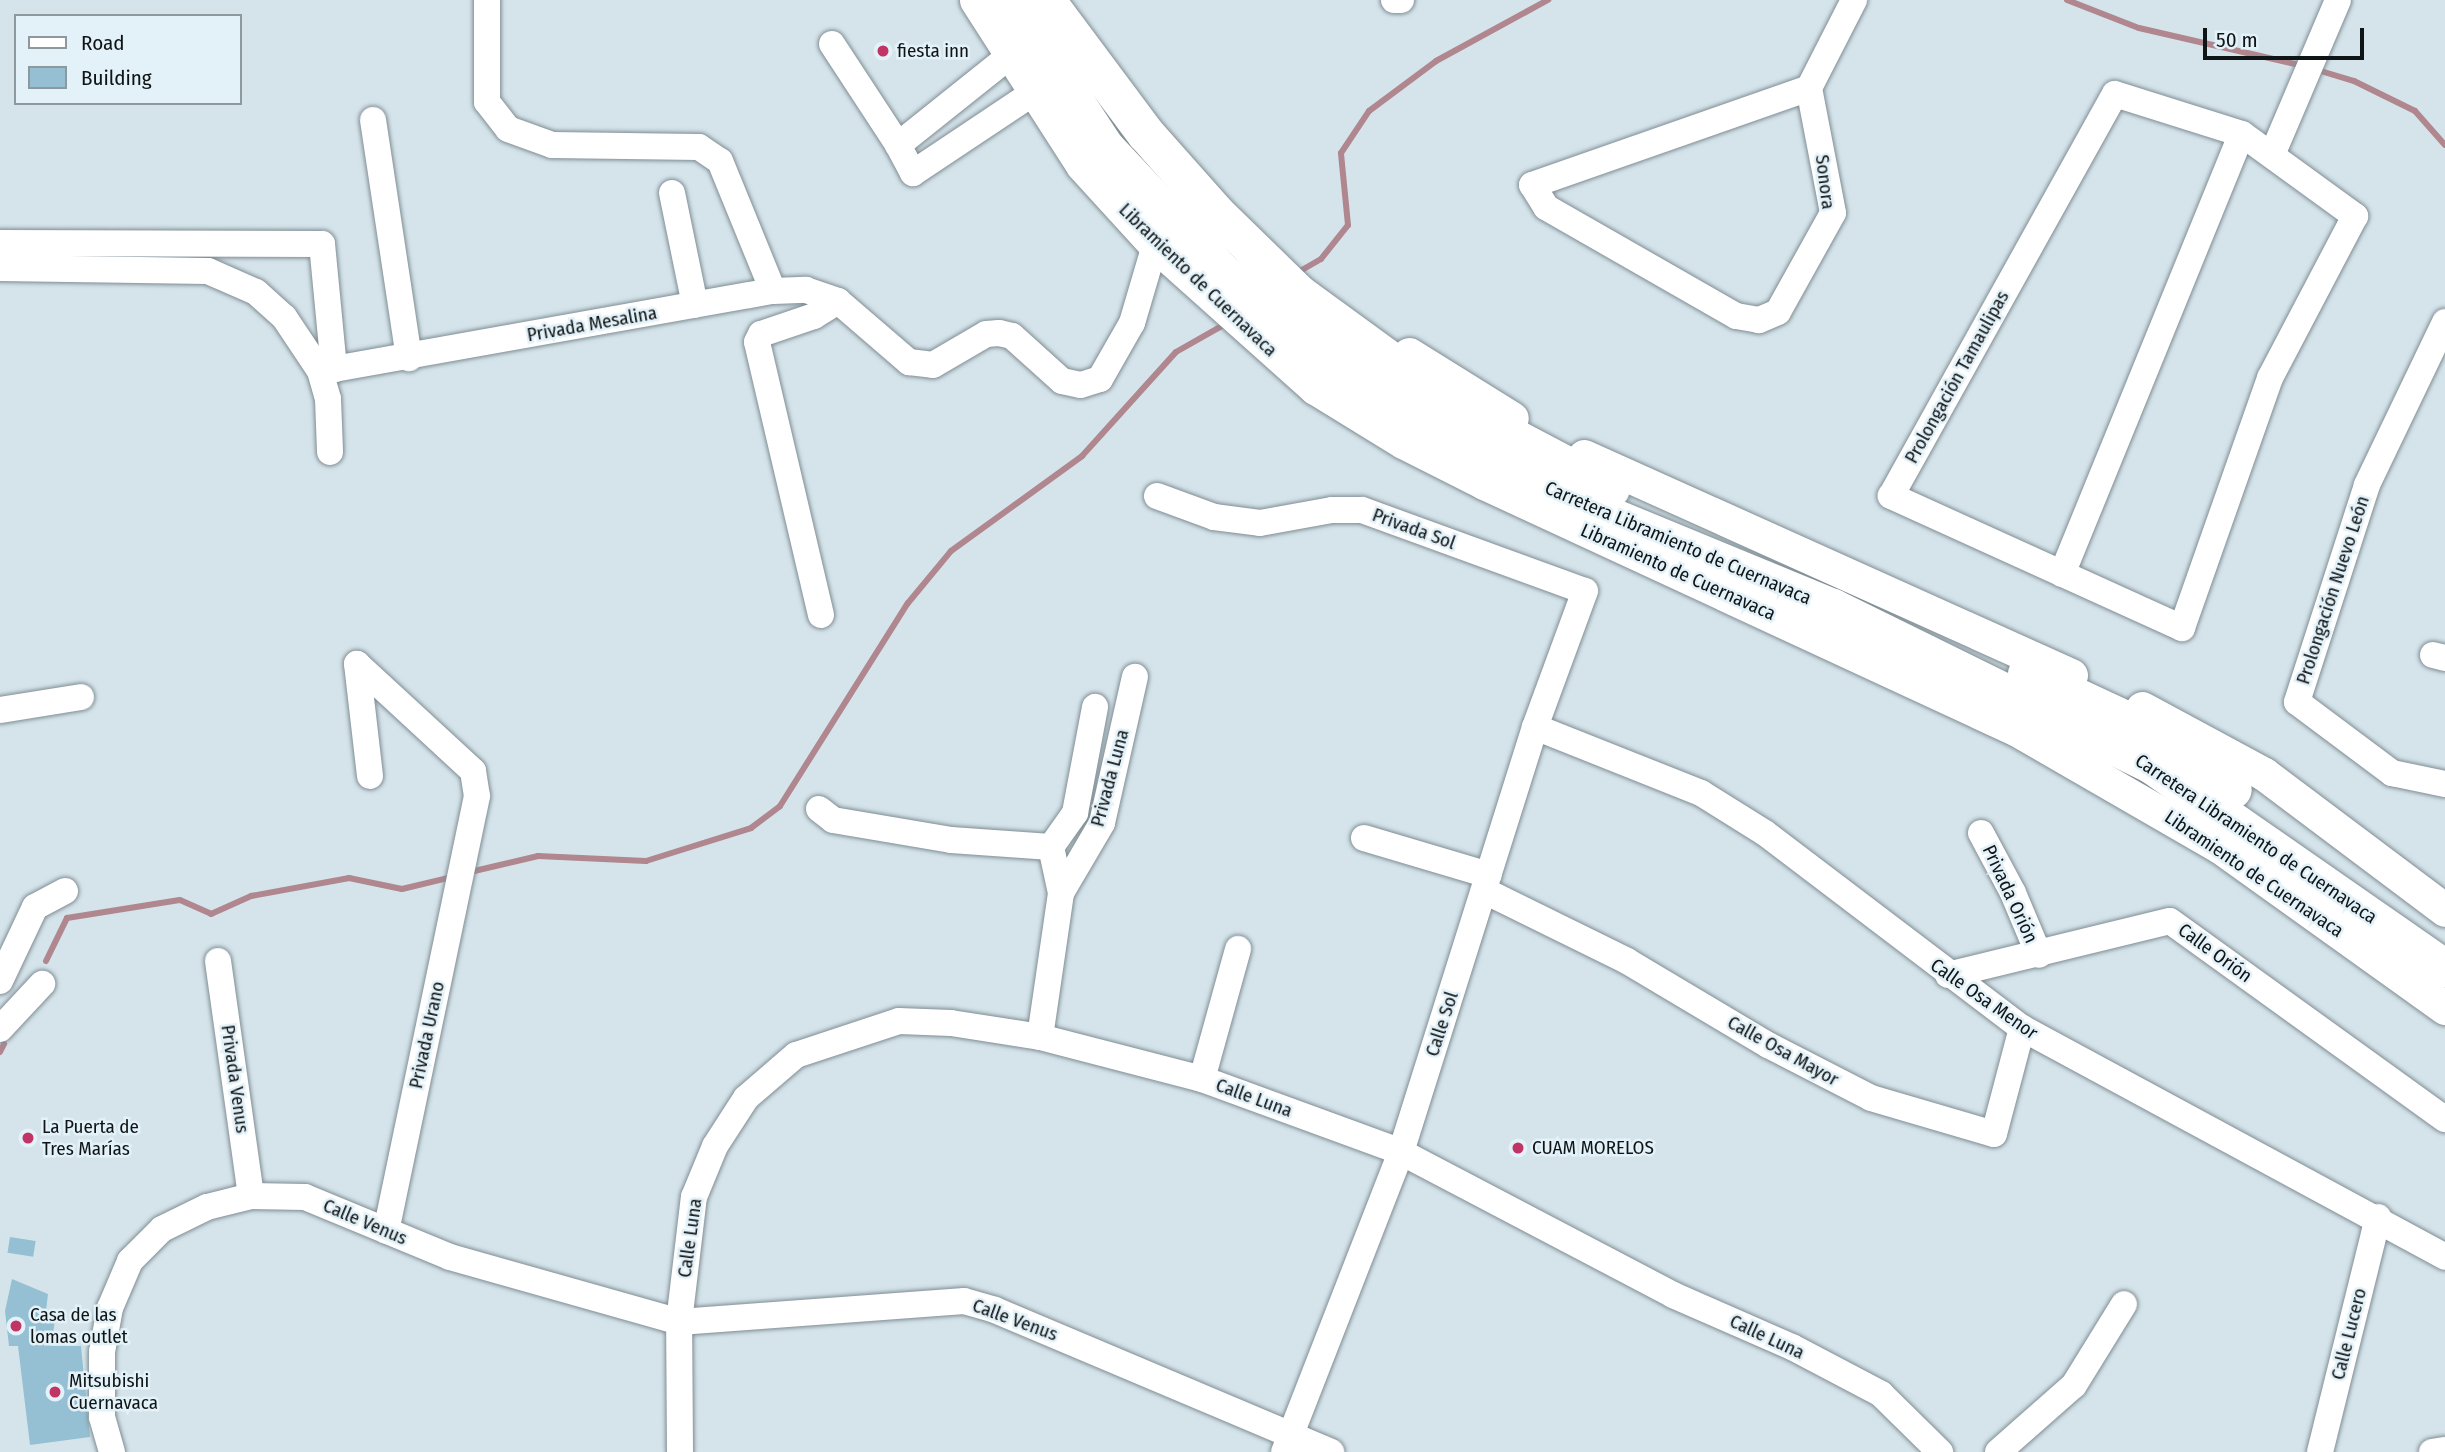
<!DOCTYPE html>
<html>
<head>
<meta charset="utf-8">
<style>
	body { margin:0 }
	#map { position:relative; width:2445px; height:1452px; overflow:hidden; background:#d5e4eb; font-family:"Fira Sans Condensed",sans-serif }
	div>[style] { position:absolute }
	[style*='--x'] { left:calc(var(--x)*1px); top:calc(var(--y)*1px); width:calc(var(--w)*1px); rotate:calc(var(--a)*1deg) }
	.stream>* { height:6px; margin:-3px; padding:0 3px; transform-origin:3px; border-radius:3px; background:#b0868f }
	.building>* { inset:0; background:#95c0d3; transform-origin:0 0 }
	.roads { filter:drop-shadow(0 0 2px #808d94) drop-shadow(0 0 2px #808d94) }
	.minor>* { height:26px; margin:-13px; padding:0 13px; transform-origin:13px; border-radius:13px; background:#fff }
	.major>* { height:33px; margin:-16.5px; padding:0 16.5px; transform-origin:16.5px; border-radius:16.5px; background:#fff }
	.highway>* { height:38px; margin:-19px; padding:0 19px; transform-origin:19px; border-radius:19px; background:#fff }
	.dots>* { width:19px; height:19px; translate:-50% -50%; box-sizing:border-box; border:4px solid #e3f1f8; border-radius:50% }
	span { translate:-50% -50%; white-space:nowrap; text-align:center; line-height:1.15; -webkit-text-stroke:5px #e3f1f8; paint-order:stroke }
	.poi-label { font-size:19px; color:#0f1416 }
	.left { translate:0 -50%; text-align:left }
	.street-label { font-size:19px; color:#0f1416 }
	.legend { position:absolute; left:14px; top:14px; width:228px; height:91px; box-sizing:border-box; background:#e3f1f8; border:2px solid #8e999e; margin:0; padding:9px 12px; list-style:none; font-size:21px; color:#0f1416 }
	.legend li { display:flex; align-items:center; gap:14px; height:35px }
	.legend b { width:35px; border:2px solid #8e999e }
	.scale { position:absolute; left:2203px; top:28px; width:161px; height:32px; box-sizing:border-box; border:4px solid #0f1416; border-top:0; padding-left:9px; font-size:21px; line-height:24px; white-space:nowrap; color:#0f1416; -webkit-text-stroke:5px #e3f1f8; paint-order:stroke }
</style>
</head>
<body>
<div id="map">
	<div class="stream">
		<div style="--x:2067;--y:0;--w:77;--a:21.3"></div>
		<div style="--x:2139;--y:28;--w:169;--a:13"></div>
		<div style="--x:2314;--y:69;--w:42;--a:16.7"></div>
		<div style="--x:2354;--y:81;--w:68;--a:26.2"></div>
		<div style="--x:2415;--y:111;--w:45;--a:48.6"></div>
		<div style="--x:1295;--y:274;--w:30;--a:-30"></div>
		<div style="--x:1321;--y:259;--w:43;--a:-51.5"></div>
		<div style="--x:1348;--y:225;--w:72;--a:-95.6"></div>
		<div style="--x:1341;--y:153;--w:50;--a:-56.3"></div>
		<div style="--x:1369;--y:111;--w:84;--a:-36.7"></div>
		<div style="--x:1436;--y:61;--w:128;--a:-28.6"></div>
		<div style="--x:470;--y:872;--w:70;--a:-13.2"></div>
		<div style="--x:538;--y:856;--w:108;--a:2.7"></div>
		<div style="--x:646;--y:861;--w:110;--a:-17.4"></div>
		<div style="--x:751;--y:828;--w:36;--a:-37"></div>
		<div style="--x:780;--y:806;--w:240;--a:-57.8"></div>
		<div style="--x:908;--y:603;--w:67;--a:-50.4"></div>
		<div style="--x:951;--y:551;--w:162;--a:-35.9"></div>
		<div style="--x:1082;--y:456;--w:140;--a:-47.9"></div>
		<div style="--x:1176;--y:352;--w:59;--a:-29.6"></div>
		<div style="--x:46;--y:961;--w:48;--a:-64"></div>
		<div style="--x:67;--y:918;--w:114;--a:-9.1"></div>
		<div style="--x:180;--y:900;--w:34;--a:24"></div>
		<div style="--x:211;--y:914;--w:44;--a:-24.2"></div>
		<div style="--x:251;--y:896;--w:100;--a:-10.4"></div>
		<div style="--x:349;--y:878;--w:54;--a:11.7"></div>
		<div style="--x:402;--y:889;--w:51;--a:-13.5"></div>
		<div style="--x:0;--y:1052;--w:9;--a:-63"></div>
	</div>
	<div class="building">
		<div style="left:10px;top:1237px;width:26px;height:16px;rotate:9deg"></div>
		<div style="clip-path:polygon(12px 1279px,48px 1294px,46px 1311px,56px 1314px,51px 1346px,81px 1346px,90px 1437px,30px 1445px,18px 1346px,9px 1346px,5px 1311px)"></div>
	</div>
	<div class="roads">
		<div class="minor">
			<div style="--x:487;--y:0;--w:102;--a:90"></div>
			<div style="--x:487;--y:102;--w:34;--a:52"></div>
			<div style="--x:508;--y:129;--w:47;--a:20"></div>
			<div style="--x:552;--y:145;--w:147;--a:0.8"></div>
			<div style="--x:699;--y:147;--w:25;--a:34"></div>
			<div style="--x:720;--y:161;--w:140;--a:67.8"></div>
			<div style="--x:1394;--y:0;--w:7;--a:0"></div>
			<div style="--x:832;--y:44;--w:121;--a:56.8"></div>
			<div style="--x:1012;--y:54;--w:146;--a:141.4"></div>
			<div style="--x:898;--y:145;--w:32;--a:62"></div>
			<div style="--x:913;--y:173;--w:148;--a:-33.7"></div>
			<div style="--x:1809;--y:88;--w:127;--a:79.1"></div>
			<div style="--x:1833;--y:213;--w:113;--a:119.1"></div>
			<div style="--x:1778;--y:312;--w:21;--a:157"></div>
			<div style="--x:1759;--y:320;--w:23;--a:-170"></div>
			<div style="--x:1736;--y:316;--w:219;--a:-150.2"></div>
			<div style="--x:1546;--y:207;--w:26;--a:-122"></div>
			<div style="--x:1532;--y:185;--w:293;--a:-19.3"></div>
			<div style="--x:1809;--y:88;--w:99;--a:-62.9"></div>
			<div style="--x:2115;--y:94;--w:133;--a:17.5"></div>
			<div style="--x:2242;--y:134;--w:140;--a:36"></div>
			<div style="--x:2355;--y:216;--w:183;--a:117.7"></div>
			<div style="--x:2270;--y:378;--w:265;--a:109.4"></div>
			<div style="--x:2182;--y:628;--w:320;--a:-155.6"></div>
			<div style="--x:1891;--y:496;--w:460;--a:-60.9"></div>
			<div style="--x:373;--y:120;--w:241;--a:81.4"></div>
			<div style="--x:2272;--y:155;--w:168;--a:-66.9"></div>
			<div style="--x:672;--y:193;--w:114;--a:78.4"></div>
			<div style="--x:0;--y:243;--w:322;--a:0.2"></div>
			<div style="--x:322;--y:244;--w:126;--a:84.5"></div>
			<div style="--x:334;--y:369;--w:446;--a:-10.1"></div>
			<div style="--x:773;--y:291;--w:33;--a:-2"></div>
			<div style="--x:806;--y:290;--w:34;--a:19"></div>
			<div style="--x:838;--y:301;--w:94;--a:40.7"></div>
			<div style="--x:909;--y:362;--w:24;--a:7"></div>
			<div style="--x:933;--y:365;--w:61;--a:-30.3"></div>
			<div style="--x:986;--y:334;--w:13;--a:-4"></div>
			<div style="--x:999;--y:333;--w:13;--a:13"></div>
			<div style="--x:1012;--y:336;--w:67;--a:42"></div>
			<div style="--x:1062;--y:381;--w:19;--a:12"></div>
			<div style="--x:1081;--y:385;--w:20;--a:-18"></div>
			<div style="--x:1100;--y:379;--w:64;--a:-60.3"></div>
			<div style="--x:1132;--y:323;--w:81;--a:-73.6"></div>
			<div style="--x:0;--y:268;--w:208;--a:0.8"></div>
			<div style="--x:208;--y:271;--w:52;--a:23.6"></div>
			<div style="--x:256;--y:292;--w:38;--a:42"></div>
			<div style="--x:284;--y:317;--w:65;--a:56.3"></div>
			<div style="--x:320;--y:371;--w:14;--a:-8"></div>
			<div style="--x:2445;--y:322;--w:181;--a:115.6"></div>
			<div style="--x:2367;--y:485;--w:228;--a:107.9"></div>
			<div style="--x:2297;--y:702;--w:119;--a:36.8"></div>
			<div style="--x:2392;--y:773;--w:54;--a:11.7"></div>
			<div style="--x:320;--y:371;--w:29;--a:74"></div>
			<div style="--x:328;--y:399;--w:53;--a:87.8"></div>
			<div style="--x:1157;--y:496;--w:61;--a:20.2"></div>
			<div style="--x:1214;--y:517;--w:46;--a:7.4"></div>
			<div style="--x:1260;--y:523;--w:73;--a:-10.2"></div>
			<div style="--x:1332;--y:510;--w:30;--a:0"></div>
			<div style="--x:1362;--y:510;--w:237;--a:20"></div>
			<div style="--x:1585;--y:591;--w:145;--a:110.2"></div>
			<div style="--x:1535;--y:727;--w:446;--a:107.5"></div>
			<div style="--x:1401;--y:1152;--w:322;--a:111.3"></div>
			<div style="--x:2062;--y:574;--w:475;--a:-67.8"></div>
			<div style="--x:821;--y:615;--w:280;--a:-103.2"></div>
			<div style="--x:757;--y:342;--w:9;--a:-63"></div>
			<div style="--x:761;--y:334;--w:56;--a:-18.8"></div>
			<div style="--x:814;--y:316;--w:28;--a:-32"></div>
			<div style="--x:2433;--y:655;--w:12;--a:14"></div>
			<div style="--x:0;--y:710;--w:82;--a:-9.1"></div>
			<div style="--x:1535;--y:727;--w:179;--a:21.7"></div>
			<div style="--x:1701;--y:793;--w:75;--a:32"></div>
			<div style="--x:1765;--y:833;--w:323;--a:37.2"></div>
			<div style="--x:2022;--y:1028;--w:481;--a:28.4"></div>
			<div style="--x:370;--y:776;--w:113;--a:-96.6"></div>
			<div style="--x:357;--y:664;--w:158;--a:42.7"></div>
			<div style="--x:473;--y:771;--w:25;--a:81"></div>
			<div style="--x:477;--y:796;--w:444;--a:101.8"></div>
			<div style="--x:819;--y:809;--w:18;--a:38"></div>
			<div style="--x:833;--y:820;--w:120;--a:9.6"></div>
			<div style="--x:951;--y:840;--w:100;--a:4"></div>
			<div style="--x:1051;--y:847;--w:47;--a:77.7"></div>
			<div style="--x:1981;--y:833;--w:68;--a:61.9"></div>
			<div style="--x:2013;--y:893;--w:67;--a:67.2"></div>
			<div style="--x:1364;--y:838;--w:130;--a:16.5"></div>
			<div style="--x:1051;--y:847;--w:42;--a:-54.8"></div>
			<div style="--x:1075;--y:813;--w:108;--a:-79.3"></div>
			<div style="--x:1485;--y:891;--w:158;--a:26.2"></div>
			<div style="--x:1627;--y:961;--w:164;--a:30.8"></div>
			<div style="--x:1768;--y:1045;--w:116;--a:27.2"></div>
			<div style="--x:1871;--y:1098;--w:128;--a:16.3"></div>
			<div style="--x:1994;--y:1134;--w:110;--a:-75.2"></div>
			<div style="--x:218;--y:961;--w:237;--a:82"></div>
			<div style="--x:1948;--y:975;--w:228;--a:-13.7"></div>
			<div style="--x:2170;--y:921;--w:339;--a:35.8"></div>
			<div style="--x:0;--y:981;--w:82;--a:-64.7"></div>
			<div style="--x:35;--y:907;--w:34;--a:-28"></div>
			<div style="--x:0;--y:1029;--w:62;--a:-47"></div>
			<div style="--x:1040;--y:1037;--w:146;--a:-81.7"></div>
			<div style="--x:1061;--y:893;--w:81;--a:-59.6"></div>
			<div style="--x:1102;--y:823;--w:150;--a:-77.3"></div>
			<div style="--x:1202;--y:1079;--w:135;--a:-74.5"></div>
			<div style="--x:112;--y:1452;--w:36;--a:-106"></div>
			<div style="--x:102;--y:1417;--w:65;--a:-90"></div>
			<div style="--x:102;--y:1352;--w:45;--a:-79.7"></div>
			<div style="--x:110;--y:1308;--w:51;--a:-66.9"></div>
			<div style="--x:130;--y:1261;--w:45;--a:-45"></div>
			<div style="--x:162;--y:1229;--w:50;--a:-26.1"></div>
			<div style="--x:207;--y:1207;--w:45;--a:-14"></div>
			<div style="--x:251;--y:1196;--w:54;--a:1.1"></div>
			<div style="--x:305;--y:1197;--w:157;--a:22.5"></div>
			<div style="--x:450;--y:1257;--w:238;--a:15.8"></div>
			<div style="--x:679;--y:1322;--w:286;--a:-4.2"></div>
			<div style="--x:964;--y:1301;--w:32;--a:16"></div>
			<div style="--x:995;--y:1310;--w:365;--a:22.9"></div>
			<div style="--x:680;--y:1452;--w:130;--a:-90.4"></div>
			<div style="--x:679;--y:1322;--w:126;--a:-83.2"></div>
			<div style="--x:694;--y:1197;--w:55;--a:-67.6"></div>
			<div style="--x:715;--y:1146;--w:57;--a:-57.1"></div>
			<div style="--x:746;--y:1098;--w:66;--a:-40.7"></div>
			<div style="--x:796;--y:1055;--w:108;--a:-18.3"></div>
			<div style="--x:899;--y:1021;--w:52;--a:2.2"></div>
			<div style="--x:951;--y:1023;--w:90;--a:8.9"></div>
			<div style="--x:1040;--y:1037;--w:167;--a:14.5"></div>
			<div style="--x:1202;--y:1079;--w:212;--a:20.1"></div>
			<div style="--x:1401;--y:1152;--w:307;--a:27.7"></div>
			<div style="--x:1673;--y:1295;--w:130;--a:23.6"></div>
			<div style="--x:1792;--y:1347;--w:101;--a:27.8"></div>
			<div style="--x:1881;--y:1394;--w:83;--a:44.5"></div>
			<div style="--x:1998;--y:1452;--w:101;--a:-41.4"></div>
			<div style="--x:2074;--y:1385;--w:95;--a:-58.3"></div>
			<div style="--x:2320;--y:1452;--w:242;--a:-76.1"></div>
			<div style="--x:2432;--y:1452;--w:13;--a:-9"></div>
		</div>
		<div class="major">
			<div style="--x:976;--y:0;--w:196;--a:57.3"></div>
			<div style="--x:1082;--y:165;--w:108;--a:47.6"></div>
			<div style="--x:1155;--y:245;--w:215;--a:41.8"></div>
			<div style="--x:1315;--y:388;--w:103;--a:31.5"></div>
			<div style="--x:1403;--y:442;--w:91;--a:26.8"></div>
			<div style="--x:1484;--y:483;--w:587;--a:24.86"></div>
			<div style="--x:2017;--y:730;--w:234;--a:30"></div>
			<div style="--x:2220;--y:847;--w:277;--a:35.6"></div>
			<div style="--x:1409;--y:354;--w:121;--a:31.9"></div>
			<div style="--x:1584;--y:456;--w:534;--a:24.21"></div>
			<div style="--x:2142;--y:708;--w:139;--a:28.4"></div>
			<div style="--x:2264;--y:774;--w:226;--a:36.9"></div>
		</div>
		<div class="highway">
			<div style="--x:1009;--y:0;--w:174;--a:56.9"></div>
			<div style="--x:1104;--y:146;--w:173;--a:46.9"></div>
			<div style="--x:1222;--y:272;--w:139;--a:39.8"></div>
			<div style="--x:1329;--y:361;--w:102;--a:34.6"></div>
			<div style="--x:1413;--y:419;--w:88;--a:29.2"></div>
			<div style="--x:1490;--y:462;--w:121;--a:24.4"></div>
			<div style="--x:1600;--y:512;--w:252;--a:22.4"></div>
			<div style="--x:1833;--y:608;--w:356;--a:26.2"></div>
			<div style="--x:2152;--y:765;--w:357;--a:34.8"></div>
			<div style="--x:1046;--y:0;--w:167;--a:53.3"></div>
			<div style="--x:1146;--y:134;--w:107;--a:48.4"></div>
			<div style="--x:1217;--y:214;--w:115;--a:44.3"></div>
			<div style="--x:1299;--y:294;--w:187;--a:36.1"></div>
			<div style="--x:1450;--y:404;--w:182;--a:27.8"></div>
			<div style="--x:2027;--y:674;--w:151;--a:25"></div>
			<div style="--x:2164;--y:738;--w:86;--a:37"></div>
		</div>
	</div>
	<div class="dots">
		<div style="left:883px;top:51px;background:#c13566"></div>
		<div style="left:28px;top:1138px;background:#c13566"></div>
		<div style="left:1518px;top:1148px;background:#c13566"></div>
		<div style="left:16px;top:1326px;background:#c13566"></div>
		<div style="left:55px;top:1392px;background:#c13566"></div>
	</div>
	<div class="poi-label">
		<span class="left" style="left:897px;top:51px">fiesta inn</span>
		<span class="left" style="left:42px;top:1138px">La Puerta de<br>Tres Marías</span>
		<span class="left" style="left:1532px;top:1148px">CUAM MORELOS</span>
		<span class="left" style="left:30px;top:1326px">Casa de las<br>lomas outlet</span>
		<span class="left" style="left:69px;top:1392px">Mitsubishi<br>Cuernavaca</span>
	</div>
	<div class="street-label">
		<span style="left:1825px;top:182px;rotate:83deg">Sonora</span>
		<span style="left:1198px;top:280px;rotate:44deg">Libramiento de Cuernavaca</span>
		<span style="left:592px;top:324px;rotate:-10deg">Privada Mesalina</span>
		<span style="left:1957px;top:377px;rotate:-61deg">Prolongación Tamaulipas</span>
		<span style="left:1414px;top:529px;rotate:20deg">Privada Sol</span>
		<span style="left:1678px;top:543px;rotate:23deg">Carretera Libramiento de Cuernavaca</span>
		<span style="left:1678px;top:572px;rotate:24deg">Libramiento de Cuernavaca</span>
		<span style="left:2333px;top:590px;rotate:-72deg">Prolongación Nuevo León</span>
		<span style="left:1110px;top:778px;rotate:-75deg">Privada Luna</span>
		<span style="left:2256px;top:839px;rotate:34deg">Carretera Libramiento de Cuernavaca</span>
		<span style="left:2254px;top:874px;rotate:34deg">Libramiento de Cuernavaca</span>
		<span style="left:2010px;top:894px;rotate:65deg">Privada Orión</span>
		<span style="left:2215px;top:953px;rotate:36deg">Calle Orión</span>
		<span style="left:1984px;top:999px;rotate:35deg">Calle Osa Menor</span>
		<span style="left:1442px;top:1024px;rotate:-72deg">Calle Sol</span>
		<span style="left:427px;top:1035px;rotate:-78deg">Privada Urano</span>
		<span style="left:1783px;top:1051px;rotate:29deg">Calle Osa Mayor</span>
		<span style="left:235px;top:1079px;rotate:82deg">Privada Venus</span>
		<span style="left:1254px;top:1098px;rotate:20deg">Calle Luna</span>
		<span style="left:365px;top:1222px;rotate:23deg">Calle Venus</span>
		<span style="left:690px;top:1238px;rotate:-82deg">Calle Luna</span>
		<span style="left:1015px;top:1320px;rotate:20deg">Calle Venus</span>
		<span style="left:2349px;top:1334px;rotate:-76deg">Calle Lucero</span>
		<span style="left:1767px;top:1337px;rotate:25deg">Calle Luna</span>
	</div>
	<ul class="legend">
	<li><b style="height:9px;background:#fff"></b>Road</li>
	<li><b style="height:19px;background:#95c0d3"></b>Building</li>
	</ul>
	<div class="scale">50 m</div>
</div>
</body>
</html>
